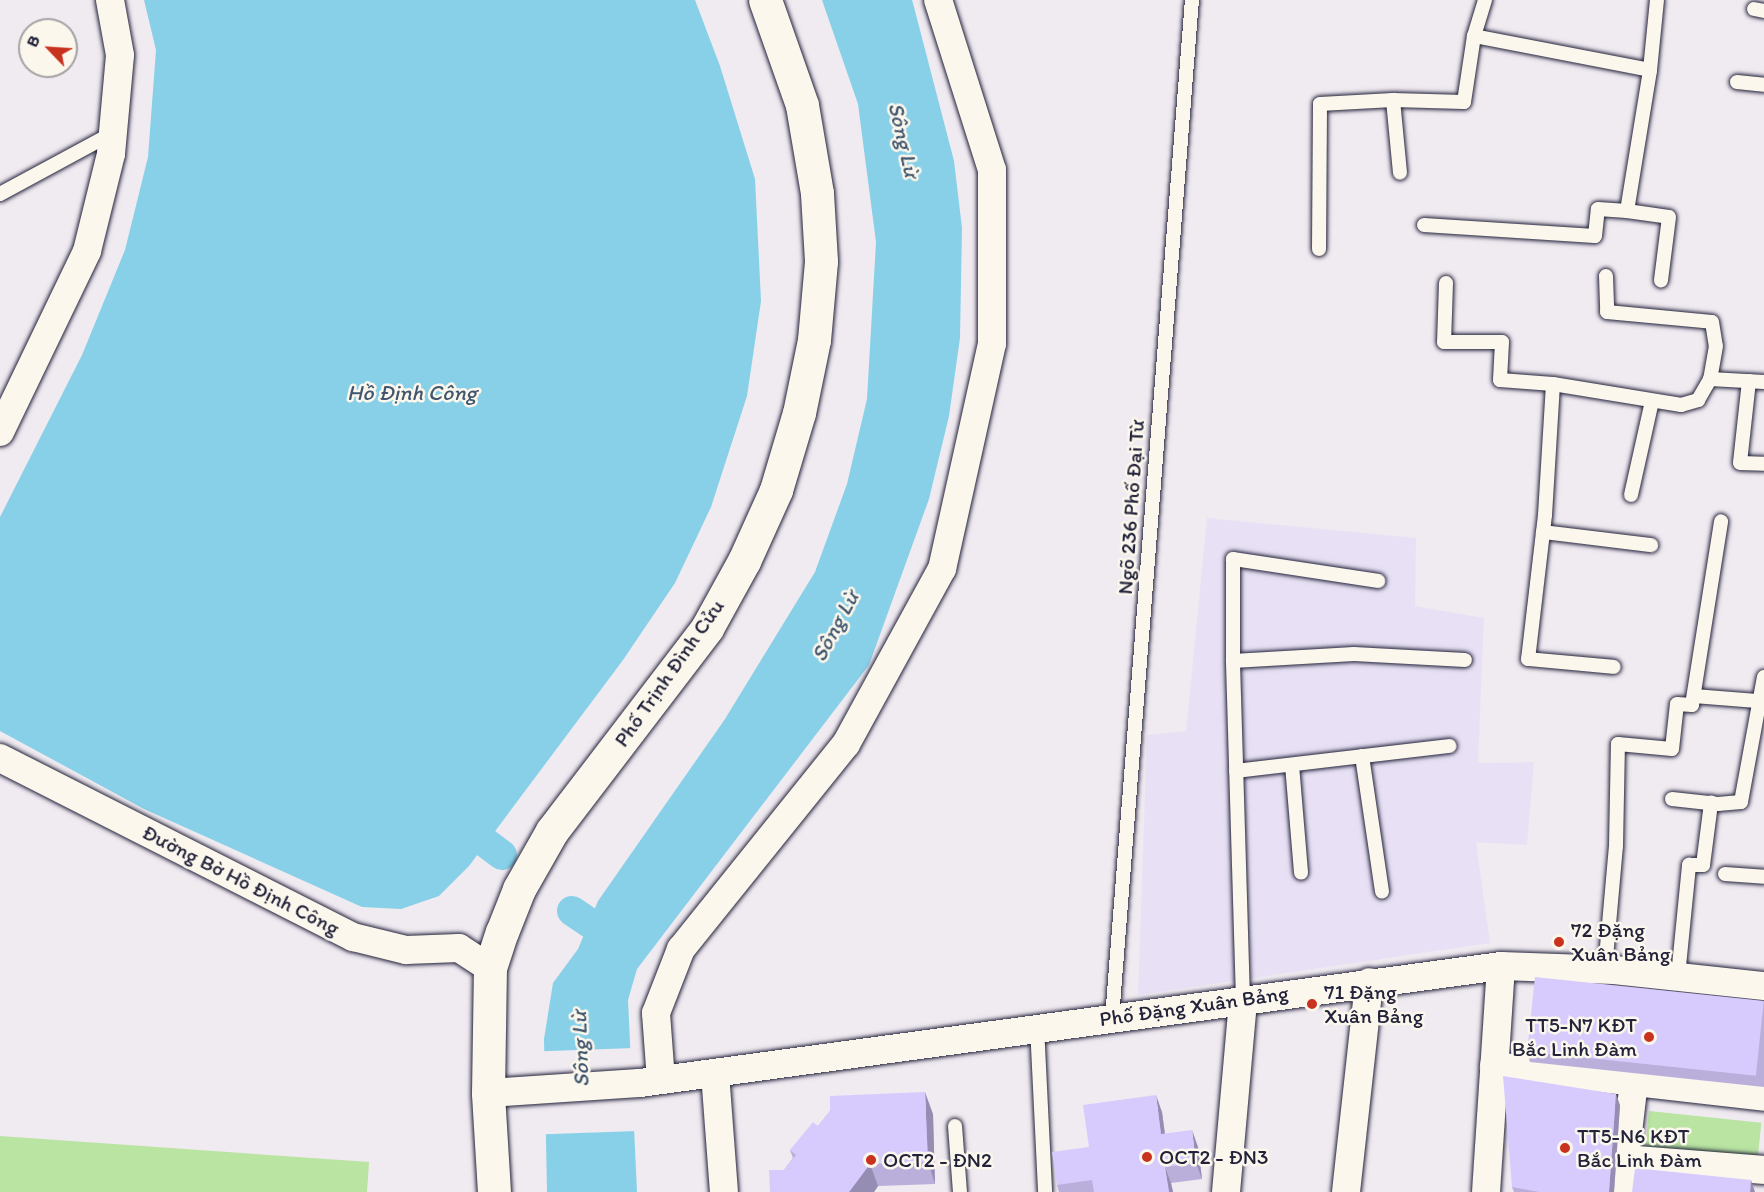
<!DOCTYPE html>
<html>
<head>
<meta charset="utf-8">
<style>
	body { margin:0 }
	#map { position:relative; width:1764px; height:1192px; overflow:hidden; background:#f0eaf1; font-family:Itim,sans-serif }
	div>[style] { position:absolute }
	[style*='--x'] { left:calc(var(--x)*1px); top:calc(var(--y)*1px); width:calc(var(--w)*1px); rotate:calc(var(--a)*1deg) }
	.built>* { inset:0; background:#e8e1f5 }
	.green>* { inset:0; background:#b9e4a1; transform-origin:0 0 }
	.water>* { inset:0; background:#87d0e8 }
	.pier>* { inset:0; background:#f0eaf1; transform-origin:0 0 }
	.canal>* { height:30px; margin:-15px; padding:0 15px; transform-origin:15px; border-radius:15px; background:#87d0e8 }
	.roads { filter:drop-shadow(0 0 2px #22223b) drop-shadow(0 0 2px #22223b) }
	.lane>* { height:14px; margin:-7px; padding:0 7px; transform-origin:7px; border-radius:7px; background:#fbf7ec }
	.street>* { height:28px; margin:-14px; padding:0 14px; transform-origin:14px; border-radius:14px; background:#fbf7ec }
	.secondary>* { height:33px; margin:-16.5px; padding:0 16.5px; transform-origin:16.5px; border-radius:16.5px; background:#fbf7ec }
	.wall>* { inset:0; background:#b9afda }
	.shaded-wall>* { inset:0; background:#968eb2 }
	.building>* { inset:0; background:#d7cbfe; transform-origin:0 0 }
	.dots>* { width:16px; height:16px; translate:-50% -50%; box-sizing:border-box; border:3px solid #fbf7ec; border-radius:50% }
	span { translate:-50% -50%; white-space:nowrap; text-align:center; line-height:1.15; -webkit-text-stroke:5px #fbf7ec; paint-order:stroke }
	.street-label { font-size:21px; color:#22223b }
	.poi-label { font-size:21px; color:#22223b }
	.left { translate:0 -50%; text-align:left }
	.right { translate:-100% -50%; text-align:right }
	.water-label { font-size:22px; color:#40566f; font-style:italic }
	.north { position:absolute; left:18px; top:18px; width:60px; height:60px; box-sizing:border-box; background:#fbf7ec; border:2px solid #a4a2a5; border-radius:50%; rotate:295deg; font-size:16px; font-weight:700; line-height:24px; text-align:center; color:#22223b }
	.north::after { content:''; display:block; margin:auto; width:21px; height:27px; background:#c8321e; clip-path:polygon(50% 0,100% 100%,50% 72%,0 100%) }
</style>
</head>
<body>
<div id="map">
	<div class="built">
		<div style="clip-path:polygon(1207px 518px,1416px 538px,1415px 606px,1484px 618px,1478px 763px,1534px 762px,1527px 845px,1476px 842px,1490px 943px,1138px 995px,1147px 735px,1186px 731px)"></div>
	</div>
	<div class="green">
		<div style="left:1649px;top:1111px;width:113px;height:40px;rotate:6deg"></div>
		<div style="clip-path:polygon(0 1136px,369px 1162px,367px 1192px,0 1192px)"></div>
	</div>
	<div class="water">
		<div style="clip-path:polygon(144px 0,695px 0,720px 66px,755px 179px,761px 301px,747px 396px,711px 507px,675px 583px,623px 660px,469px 866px,439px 896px,401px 909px,362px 907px,144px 809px,0 731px,0 517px,82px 355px,125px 250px,148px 157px,156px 50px)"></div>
		<div style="clip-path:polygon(822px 0,912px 0,914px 7px,954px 161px,962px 228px,960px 338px,949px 416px,929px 499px,869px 665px,637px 969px,628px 1000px,637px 1192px,547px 1192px,544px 1039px,553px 983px,578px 949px,598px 901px,725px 719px,815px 572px,847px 484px,867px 399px,876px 242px,858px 104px)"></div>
	</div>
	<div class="pier">
		<div style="left:634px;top:1048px;width:83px;height:92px;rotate:88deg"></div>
	</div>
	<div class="canal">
		<div style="--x:486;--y:843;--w:20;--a:37"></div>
		<div style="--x:572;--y:911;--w:48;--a:34"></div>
	</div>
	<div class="roads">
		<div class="lane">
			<div style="--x:1754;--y:9;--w:10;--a:11"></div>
			<div style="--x:1474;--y:36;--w:38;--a:-73"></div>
			<div style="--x:1737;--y:82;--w:27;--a:6"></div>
			<div style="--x:1393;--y:100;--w:73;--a:84.5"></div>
			<div style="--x:0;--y:194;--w:128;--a:-28.4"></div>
			<div style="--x:1627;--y:211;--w:42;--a:8.1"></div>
			<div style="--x:1669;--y:217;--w:64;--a:97.2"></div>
			<div style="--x:1424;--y:225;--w:171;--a:3.7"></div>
			<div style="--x:1595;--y:236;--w:27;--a:-84"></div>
			<div style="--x:1598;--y:209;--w:29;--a:4"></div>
			<div style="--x:1627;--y:211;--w:143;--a:-80.7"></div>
			<div style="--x:1319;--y:249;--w:145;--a:-89.6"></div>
			<div style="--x:1320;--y:104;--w:73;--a:-3.1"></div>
			<div style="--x:1393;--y:100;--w:71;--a:1.6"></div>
			<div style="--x:1464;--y:102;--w:67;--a:-81.4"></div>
			<div style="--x:1474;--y:36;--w:179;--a:10.9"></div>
			<div style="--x:1650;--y:70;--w:70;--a:-84.3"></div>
			<div style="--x:1606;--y:276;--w:36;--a:88"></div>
			<div style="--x:1607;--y:312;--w:105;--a:5.4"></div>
			<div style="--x:1712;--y:322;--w:24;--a:81"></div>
			<div style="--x:1716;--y:346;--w:34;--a:100"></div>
			<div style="--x:1446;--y:283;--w:59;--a:91.9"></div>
			<div style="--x:1444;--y:342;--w:58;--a:0"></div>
			<div style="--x:1502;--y:342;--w:38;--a:93"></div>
			<div style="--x:1500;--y:380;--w:53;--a:4.3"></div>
			<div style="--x:1553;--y:384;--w:130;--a:9.3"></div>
			<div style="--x:1681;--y:405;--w:18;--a:-16"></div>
			<div style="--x:1698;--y:400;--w:24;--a:-60"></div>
			<div style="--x:1710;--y:379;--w:54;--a:3.2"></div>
			<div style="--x:1749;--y:381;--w:82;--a:96.3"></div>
			<div style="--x:1740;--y:463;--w:24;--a:2"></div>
			<div style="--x:1553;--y:384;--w:131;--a:93.5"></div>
			<div style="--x:1545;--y:515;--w:145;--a:96.7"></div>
			<div style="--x:1528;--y:659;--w:86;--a:5.3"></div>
			<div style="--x:1631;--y:495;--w:96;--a:-77.4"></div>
			<div style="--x:1543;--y:532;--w:109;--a:6.9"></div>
			<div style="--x:1233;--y:661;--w:102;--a:-90"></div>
			<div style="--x:1233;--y:559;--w:147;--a:8.6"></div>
			<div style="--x:1694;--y:696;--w:63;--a:4.5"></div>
			<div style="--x:1362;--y:756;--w:137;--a:81.6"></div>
			<div style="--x:1292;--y:765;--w:108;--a:85.2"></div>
			<div style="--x:1236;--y:771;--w:215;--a:-6.7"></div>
			<div style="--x:1672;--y:799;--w:46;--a:6.2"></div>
			<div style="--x:1718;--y:804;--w:23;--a:-5"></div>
			<div style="--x:1741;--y:802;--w:127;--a:-79.6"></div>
			<div style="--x:1725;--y:874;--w:39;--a:4"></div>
			<div style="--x:1605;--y:969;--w:123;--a:-84.9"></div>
			<div style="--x:1616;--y:846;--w:102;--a:-88.9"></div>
			<div style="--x:1618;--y:744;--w:54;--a:5.3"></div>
			<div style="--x:1672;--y:749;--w:45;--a:-83.7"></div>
			<div style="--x:1677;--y:704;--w:15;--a:4"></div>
			<div style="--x:1692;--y:705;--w:186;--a:-81"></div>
			<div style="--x:1678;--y:976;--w:112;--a:-84.3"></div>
			<div style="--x:1689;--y:865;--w:14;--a:0"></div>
			<div style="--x:1703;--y:865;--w:63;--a:-82.6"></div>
			<div style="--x:1243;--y:1000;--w:339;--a:-91.7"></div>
			<div style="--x:1233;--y:661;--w:121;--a:-3.3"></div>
			<div style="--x:1354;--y:654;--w:111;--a:3.1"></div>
			<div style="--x:1112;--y:1018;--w:1021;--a:-85.51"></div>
			<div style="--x:1037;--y:1026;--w:166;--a:87.2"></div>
			<div style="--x:955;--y:1126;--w:66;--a:85.7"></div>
		</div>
		<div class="street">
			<div style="--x:0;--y:432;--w:201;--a:-64.3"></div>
			<div style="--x:87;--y:251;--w:100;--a:-76.1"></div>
			<div style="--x:111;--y:154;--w:99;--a:-84.8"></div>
			<div style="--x:120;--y:55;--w:56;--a:-100.3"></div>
			<div style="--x:0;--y:758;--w:396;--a:26.9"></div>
			<div style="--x:353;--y:937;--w:55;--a:13.8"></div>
			<div style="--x:406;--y:950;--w:53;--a:-2.2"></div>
			<div style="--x:459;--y:948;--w:37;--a:33"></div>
			<div style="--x:1494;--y:1066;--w:272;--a:6.5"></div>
			<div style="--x:715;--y:1073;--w:119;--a:85.7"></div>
			<div style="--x:661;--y:1080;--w:67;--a:-94.3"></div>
			<div style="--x:656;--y:1013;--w:69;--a:-68.7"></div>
			<div style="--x:681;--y:949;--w:263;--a:-51.2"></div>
			<div style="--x:846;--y:744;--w:200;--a:-61.3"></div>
			<div style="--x:942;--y:569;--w:230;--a:-77.5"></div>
			<div style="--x:992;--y:344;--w:174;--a:-90"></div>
			<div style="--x:992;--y:170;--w:178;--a:-107.6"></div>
			<div style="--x:488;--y:1093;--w:152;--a:-3.8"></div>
			<div style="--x:640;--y:1083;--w:869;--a:-7.74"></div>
			<div style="--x:1501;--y:966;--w:113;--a:2"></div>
			<div style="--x:1614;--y:970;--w:151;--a:6.1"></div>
			<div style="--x:1625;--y:1159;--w:139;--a:4.5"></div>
			<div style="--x:1226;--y:1192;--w:193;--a:-84.9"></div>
			<div style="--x:1346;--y:1192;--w:211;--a:-83.7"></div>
			<div style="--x:1486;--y:1192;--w:226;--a:-86.2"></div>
			<div style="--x:1621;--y:1192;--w:111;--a:-83.3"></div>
		</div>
		<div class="secondary">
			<div style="--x:494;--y:1192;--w:99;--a:-93.5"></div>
			<div style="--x:488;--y:1093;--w:125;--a:-89.1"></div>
			<div style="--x:490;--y:968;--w:38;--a:-72"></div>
			<div style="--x:502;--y:932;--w:46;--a:-68.4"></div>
			<div style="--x:519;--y:889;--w:67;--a:-60.4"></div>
			<div style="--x:552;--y:831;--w:255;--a:-52.6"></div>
			<div style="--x:707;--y:628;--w:77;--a:-61.1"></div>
			<div style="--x:744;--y:561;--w:78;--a:-65.7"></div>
			<div style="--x:776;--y:490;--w:80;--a:-73.4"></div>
			<div style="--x:799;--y:413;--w:75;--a:-78.4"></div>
			<div style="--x:814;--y:340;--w:79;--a:-84.9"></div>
			<div style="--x:821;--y:261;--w:68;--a:-93.4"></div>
			<div style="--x:817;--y:193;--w:89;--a:-99.7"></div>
			<div style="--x:802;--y:105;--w:111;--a:-109.4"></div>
		</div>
	</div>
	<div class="wall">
		<div style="clip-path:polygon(1764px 1002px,1764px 1087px,1530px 1062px,1526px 1051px)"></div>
		<div style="clip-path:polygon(1620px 1105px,1614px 1192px,1514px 1192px,1512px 1187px)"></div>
		<div style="clip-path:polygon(830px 1111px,933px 1114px,935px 1184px,878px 1186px,874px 1192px,770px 1192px,784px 1170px,793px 1158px,790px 1150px,818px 1126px)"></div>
		<div style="clip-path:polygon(1162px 1112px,1165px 1134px,1198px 1147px,1202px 1179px,1171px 1183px,1173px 1192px,1059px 1192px,1057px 1185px,1089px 1147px)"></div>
	</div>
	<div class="shaded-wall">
		<div style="clip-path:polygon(925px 1092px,933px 1114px,935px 1184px,928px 1162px)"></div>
		<div style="clip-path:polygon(1616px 1094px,1620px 1105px,1614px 1192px,1609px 1192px)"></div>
		<div style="clip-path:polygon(1156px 1095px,1162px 1112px,1167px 1151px,1161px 1134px)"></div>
		<div style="clip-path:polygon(1192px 1130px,1198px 1147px,1202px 1179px,1196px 1163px)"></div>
		<div style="clip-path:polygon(870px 1164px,878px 1186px,874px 1192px,849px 1192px)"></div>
		<div style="clip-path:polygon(1165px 1167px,1171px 1183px,1173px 1192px,1169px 1192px)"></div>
		<div style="clip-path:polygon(1751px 1180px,1755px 1192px,1750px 1192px)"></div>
	</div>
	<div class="building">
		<div style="left:1535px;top:977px;width:230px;height:75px;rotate:6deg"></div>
		<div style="clip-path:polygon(1503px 1076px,1616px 1094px,1609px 1192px,1539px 1192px,1512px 1187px)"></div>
		<div style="clip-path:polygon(925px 1092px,928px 1162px,870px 1164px,849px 1192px,770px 1192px,769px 1170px,784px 1170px,796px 1155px,790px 1150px,813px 1122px,818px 1126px,830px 1111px,830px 1096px)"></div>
		<div style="clip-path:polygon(1156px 1095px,1161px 1134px,1192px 1130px,1196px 1163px,1165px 1167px,1169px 1192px,1094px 1192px,1092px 1180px,1057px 1185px,1052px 1152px,1089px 1147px,1083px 1105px)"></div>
		<div style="clip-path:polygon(1635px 1168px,1751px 1180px,1750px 1192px,1632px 1192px)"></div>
	</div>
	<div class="dots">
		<div style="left:1559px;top:942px;background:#c8321e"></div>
		<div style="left:1312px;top:1004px;background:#c8321e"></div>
		<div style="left:1649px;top:1037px;background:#c8321e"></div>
		<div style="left:1565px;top:1148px;background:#c8321e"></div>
		<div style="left:1147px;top:1157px;background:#c8321e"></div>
		<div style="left:871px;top:1160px;background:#c8321e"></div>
	</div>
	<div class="street-label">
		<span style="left:1131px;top:507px;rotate:-86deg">Ngõ 236 Phố Đại Từ</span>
		<span style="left:669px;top:673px;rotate:-55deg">Phố Trịnh Đình Cửu</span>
		<span style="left:241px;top:880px;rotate:27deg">Đường Bờ Hồ Định Công</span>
		<span style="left:1194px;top:1006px;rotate:-8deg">Phố Đặng Xuân Bảng</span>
	</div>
	<div class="poi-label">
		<span class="left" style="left:1571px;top:942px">72 Đặng<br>Xuân Bảng</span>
		<span class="left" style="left:1324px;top:1004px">71 Đặng<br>Xuân Bảng</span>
		<span class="right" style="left:1637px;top:1037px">TT5-N7 KĐT<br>Bắc Linh Đàm</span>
		<span class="left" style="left:1577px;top:1148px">TT5-N6 KĐT<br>Bắc Linh Đàm</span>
		<span class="left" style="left:1159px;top:1157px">OCT2 - ĐN3</span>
		<span class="left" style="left:883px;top:1160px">OCT2 - ĐN2</span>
	</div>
	<div class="water-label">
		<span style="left:904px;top:140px;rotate:77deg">Sông Lừ</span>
		<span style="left:412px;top:393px">Hồ Định Công</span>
		<span style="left:835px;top:626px;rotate:-62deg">Sông Lừ</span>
		<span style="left:580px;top:1049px;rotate:-92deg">Sông Lừ</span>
	</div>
	<div class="north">B</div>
</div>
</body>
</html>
